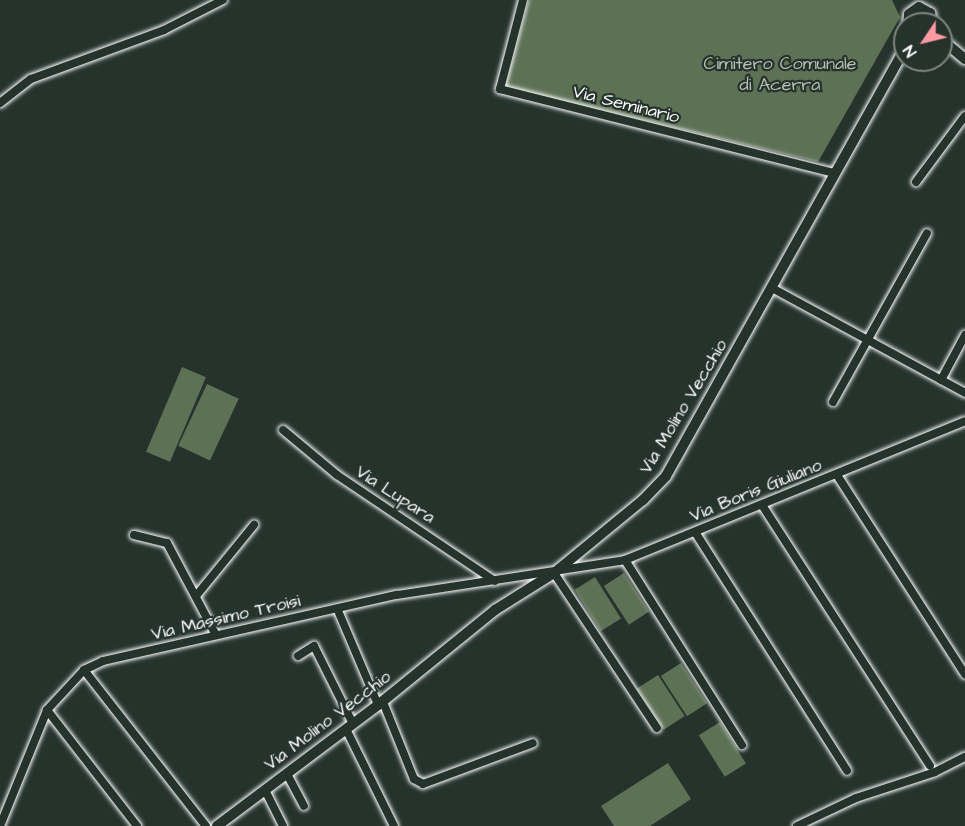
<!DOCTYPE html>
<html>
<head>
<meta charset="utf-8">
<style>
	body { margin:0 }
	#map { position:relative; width:965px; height:826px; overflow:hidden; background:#26332d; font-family:"Architects Daughter",sans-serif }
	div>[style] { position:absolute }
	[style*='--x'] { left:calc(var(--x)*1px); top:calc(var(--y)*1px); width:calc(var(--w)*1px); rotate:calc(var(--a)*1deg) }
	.green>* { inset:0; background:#5d7255; transform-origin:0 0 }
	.roads { filter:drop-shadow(0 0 2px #fff) drop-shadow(0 0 2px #fff) }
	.street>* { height:8px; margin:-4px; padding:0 4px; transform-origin:4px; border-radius:4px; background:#26332d }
	.secondary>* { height:10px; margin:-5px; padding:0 5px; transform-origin:5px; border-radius:5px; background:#26332d }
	span { translate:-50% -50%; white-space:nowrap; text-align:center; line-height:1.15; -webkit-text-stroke:4.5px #26332d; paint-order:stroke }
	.park-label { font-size:18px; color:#b6c0b2 }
	.street-label { font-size:18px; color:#fff }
	.north { position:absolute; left:893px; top:12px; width:60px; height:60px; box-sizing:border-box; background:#26332d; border:2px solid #7d8581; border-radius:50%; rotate:235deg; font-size:16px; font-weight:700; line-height:24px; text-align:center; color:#fff }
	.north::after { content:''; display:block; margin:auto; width:21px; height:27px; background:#ff9aa2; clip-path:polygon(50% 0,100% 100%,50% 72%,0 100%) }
</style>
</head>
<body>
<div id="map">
	<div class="green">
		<div style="clip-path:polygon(529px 0,892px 0,900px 17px,818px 162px,505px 87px)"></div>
		<div style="left:182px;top:367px;width:26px;height:92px;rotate:23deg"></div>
		<div style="left:207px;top:384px;width:35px;height:68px;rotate:25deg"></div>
		<div style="left:624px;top:573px;width:46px;height:24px;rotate:57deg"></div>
		<div style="left:595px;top:577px;width:49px;height:24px;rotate:58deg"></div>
		<div style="left:681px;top:663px;width:48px;height:24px;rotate:57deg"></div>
		<div style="left:658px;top:675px;width:49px;height:25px;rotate:57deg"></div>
		<div style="left:720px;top:722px;width:49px;height:25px;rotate:58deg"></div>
		<div style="clip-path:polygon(668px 763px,691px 799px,650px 826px,614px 826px,601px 806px)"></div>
	</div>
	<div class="roads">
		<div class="street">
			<div style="--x:523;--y:0;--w:92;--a:104.5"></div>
			<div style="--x:500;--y:89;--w:345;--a:14.1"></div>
			<div style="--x:0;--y:103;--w:39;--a:-38"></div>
			<div style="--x:31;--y:79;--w:142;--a:-20.2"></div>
			<div style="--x:164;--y:30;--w:66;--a:-27"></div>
			<div style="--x:916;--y:182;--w:82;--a:-53.4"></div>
			<div style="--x:772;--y:288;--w:220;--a:28.5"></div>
			<div style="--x:941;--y:380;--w:51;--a:-61.9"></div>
			<div style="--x:833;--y:402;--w:193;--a:-60.9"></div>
			<div style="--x:283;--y:430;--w:70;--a:39.8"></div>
			<div style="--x:337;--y:475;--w:190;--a:33.9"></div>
			<div style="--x:837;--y:475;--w:237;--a:57.3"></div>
			<div style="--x:762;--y:505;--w:310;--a:57.2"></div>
			<div style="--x:695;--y:532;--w:283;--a:57.5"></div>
			<div style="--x:134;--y:535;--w:34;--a:14"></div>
			<div style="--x:167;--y:543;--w:104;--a:62"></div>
			<div style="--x:625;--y:560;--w:219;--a:57.7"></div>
			<div style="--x:554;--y:573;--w:186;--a:56.4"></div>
			<div style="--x:196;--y:596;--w:92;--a:-50.8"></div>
			<div style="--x:339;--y:613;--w:100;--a:67"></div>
			<div style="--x:298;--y:656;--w:19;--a:-32"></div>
			<div style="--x:314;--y:646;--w:87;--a:63.4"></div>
			<div style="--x:84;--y:670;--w:198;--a:52"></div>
			<div style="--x:383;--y:702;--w:83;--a:68.1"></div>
			<div style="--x:414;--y:779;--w:10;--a:29"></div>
			<div style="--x:423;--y:784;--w:117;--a:-20.4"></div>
			<div style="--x:47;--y:710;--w:147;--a:52.2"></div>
			<div style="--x:346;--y:729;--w:108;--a:63.7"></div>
			<div style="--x:287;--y:774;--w:36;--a:62"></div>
			<div style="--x:265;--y:790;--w:40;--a:63.4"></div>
			<div style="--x:0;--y:826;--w:125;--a:-67.9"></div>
			<div style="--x:47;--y:710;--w:54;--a:-47.2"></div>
			<div style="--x:84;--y:670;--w:21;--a:-25"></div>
			<div style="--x:103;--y:661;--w:301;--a:-12.7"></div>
			<div style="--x:397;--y:595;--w:231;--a:-8.7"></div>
			<div style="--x:625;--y:560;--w:367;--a:-22.2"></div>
			<div style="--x:797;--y:826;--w:65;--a:-25.4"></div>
			<div style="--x:856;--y:798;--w:83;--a:-18.2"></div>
			<div style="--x:935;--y:772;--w:34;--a:-27"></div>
		</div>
		<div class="secondary">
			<div style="--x:908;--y:24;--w:10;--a:-84"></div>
			<div style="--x:909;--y:14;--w:12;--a:-35"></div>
			<div style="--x:919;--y:7;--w:13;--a:29"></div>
			<div style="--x:930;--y:13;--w:11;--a:80"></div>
			<div style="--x:941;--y:39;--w:31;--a:40"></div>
			<div style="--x:217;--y:826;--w:201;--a:-36.9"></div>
			<div style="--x:378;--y:705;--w:151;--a:-39.1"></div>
			<div style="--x:495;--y:610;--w:70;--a:-32.1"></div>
			<div style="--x:554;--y:573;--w:115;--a:-39.4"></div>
			<div style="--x:643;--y:500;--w:33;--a:-46"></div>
			<div style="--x:666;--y:476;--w:490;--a:-60.8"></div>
		</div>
	</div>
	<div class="park-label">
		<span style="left:780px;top:75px">Cimitero Comunale<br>di Acerra</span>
	</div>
	<div class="street-label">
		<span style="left:626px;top:105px;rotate:14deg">Via Seminario</span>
		<span style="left:684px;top:407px;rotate:-59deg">Via Molino Vecchio</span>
		<span style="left:756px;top:491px;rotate:-22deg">Via Boris Giuliano</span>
		<span style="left:395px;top:495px;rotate:33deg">Via Lupara</span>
		<span style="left:226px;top:618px;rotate:-13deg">Via Massimo Troisi</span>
		<span style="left:328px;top:721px;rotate:-37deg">Via Molino Vecchio</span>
	</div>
	<div class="north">N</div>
</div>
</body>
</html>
